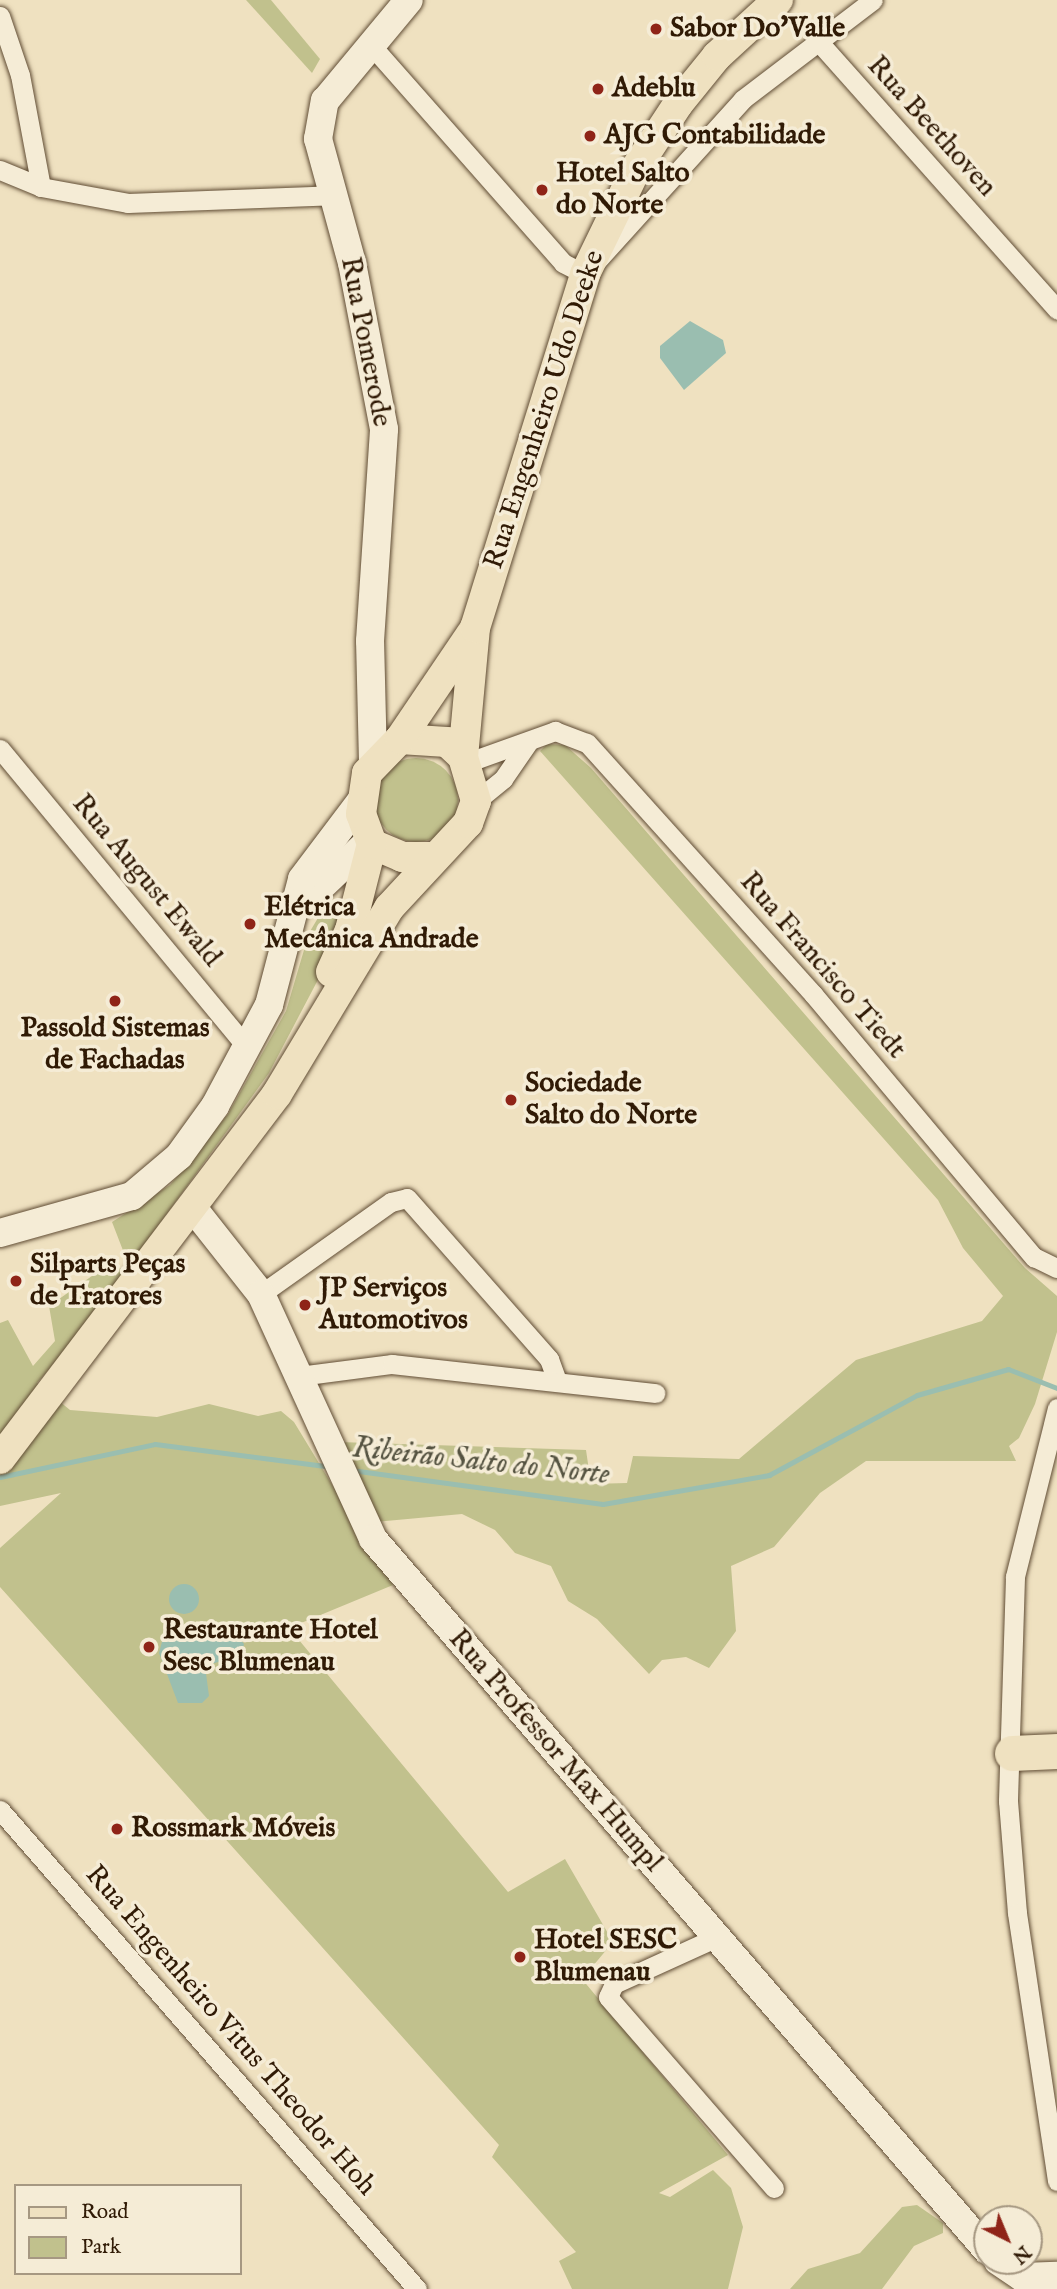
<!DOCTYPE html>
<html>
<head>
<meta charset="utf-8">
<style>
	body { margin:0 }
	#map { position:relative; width:1057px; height:2289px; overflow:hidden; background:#efe1c0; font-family:"IM FELL English",serif }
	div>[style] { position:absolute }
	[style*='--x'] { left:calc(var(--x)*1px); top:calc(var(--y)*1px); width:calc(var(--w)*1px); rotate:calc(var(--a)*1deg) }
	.green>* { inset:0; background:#c1c18d }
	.round { border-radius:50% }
	.water>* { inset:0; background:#9abeb0 }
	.stream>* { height:5px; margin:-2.5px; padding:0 2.5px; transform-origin:2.5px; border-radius:2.5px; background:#9abeb0 }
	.roads { filter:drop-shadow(0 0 2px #604c34) drop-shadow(0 0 2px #604c34) }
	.street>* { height:19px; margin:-9.5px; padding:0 9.5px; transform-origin:9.5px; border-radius:9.5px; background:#f5ecd6 }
	.secondary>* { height:28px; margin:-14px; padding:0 14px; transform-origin:14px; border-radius:14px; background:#f5ecd6 }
	.primary>* { height:30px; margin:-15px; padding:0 15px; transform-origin:15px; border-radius:15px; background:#efe1c0 }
	.highway>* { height:35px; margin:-17.5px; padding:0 17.5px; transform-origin:17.5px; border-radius:17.5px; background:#efe1c0 }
	.dots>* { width:19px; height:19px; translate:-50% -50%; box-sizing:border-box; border:4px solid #f5ecd6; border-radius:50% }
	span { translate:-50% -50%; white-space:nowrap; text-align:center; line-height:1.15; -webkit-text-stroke:7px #f5ecd6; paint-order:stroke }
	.poi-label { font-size:28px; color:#301a05; font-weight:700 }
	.left { translate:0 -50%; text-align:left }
	.street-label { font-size:28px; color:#301a05 }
	.water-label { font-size:30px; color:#555341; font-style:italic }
	.legend { position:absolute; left:14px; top:2184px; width:228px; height:91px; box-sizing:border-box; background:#f5ecd6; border:2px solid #a69882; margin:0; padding:9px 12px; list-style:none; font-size:21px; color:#301a05 }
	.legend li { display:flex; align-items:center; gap:14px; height:35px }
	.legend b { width:35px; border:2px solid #a69882 }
	.north { position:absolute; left:973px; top:2205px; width:70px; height:70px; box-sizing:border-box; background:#f5ecd6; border:2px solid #a69882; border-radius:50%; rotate:137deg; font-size:19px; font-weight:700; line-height:28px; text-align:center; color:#301a05 }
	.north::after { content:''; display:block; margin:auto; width:24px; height:32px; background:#8f2418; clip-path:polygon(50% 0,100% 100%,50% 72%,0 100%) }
</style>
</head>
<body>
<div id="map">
	<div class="green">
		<div style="clip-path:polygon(246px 0,271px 0,320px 59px,312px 73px)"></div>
		<div style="clip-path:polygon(547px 744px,565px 745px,591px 768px,1025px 1268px,1057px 1296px,1057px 1332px,1035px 1404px,1019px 1438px,1009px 1446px,1016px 1461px,866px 1461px,820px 1493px,774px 1547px,731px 1566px,736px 1631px,709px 1668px,686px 1657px,662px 1660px,649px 1674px,597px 1619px,568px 1601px,551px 1566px,515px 1553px,495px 1530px,462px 1514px,375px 1522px,339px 1442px,586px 1450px,591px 1484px,627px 1483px,633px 1456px,739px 1459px,856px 1360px,982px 1321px,1003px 1296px,963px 1248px,938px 1200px,540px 751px)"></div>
		<div class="round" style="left:374px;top:758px;width:84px;height:84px"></div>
		<div style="clip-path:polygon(328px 901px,343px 907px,321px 974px,269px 1073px,129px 1266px,112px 1222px,170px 1185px,228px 1114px,286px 1011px,309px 933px)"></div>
		<div style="clip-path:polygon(126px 1268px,133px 1274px,37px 1383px,70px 1410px,157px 1417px,209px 1404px,258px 1416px,281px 1411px,294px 1422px,393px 1585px,289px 1628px,508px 1892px,565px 1859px,613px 1942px,582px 1979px,728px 2155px,659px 2193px,670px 2197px,713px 2170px,731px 2188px,743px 2227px,728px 2289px,572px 2289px,559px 2261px,576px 2252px,492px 2157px,499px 2145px,0 1587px,0 1548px,61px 1493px,0 1506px,0 1323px,8px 1320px,33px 1366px,55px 1341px,49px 1306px,102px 1269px)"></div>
		<div style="clip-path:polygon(917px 2205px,943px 2223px,943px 2233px,914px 2246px,882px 2289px,790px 2289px,808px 2269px,860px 2253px,902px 2207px)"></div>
	</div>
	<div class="water">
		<div style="clip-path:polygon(690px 321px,723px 340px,726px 353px,684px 390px,660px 358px,660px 346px)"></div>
		<div class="round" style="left:169px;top:1584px;width:30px;height:30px"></div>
		<div style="clip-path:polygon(231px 1628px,244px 1644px,241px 1655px,205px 1666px,209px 1696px,202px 1703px,178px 1703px,159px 1653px,164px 1634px)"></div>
	</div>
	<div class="stream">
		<div style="--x:351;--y:1470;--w:254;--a:7.7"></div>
		<div style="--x:603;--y:1504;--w:169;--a:-9.9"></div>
		<div style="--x:769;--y:1475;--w:168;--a:-28.4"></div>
		<div style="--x:917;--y:1395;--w:95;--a:-15.9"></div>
		<div style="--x:1008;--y:1369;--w:53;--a:21.2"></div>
		<div style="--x:0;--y:1477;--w:158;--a:-12"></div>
		<div style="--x:155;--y:1444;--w:177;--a:7.4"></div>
	</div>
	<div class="roads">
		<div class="street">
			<div style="--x:0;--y:16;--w:62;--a:71.3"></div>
			<div style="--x:20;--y:75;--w:114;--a:79.4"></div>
			<div style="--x:817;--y:40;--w:361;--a:48.3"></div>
			<div style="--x:371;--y:45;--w:290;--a:48.6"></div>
			<div style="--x:563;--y:263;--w:25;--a:27"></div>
			<div style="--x:585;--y:274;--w:236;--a:-47.9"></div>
			<div style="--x:743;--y:99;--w:163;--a:-37.3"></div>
			<div style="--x:0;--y:170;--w:44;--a:22.5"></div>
			<div style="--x:41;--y:187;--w:88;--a:10.4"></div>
			<div style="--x:128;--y:203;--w:204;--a:-2.2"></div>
			<div style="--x:0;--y:749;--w:389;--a:50.4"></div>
			<div style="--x:466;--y:763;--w:95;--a:-19.8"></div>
			<div style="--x:555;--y:731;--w:34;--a:21"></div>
			<div style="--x:587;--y:743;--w:338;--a:48"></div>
			<div style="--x:813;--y:994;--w:344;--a:50"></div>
			<div style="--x:1034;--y:1257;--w:25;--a:26"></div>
			<div style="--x:476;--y:801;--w:35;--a:-39"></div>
			<div style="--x:503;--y:779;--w:46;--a:-55.6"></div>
			<div style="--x:261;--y:1294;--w:159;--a:-35.3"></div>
			<div style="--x:391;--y:1202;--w:16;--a:-14"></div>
			<div style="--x:407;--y:1198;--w:215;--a:48.6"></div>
			<div style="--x:549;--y:1359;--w:20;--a:70"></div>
			<div style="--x:299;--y:1376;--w:94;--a:-7.4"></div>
			<div style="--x:392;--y:1364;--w:265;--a:6.3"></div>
			<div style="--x:1057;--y:1408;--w:174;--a:104"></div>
			<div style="--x:1015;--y:1577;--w:224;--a:91.8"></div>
			<div style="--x:1008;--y:1801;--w:112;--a:85.4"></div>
			<div style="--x:1017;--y:1913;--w:271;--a:81.5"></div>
			<div style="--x:0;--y:1810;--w:635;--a:48.96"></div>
			<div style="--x:717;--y:1937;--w:113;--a:155.5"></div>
			<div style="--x:614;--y:1984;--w:14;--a:115"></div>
			<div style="--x:608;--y:1997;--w:253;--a:49"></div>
		</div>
		<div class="secondary">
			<div style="--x:373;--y:762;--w:121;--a:-91.4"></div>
			<div style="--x:370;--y:641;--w:212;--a:-86.2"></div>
			<div style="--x:384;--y:429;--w:169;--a:-100.9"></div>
			<div style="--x:352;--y:263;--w:129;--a:-105.3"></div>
			<div style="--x:318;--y:139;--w:39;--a:-80"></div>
			<div style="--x:325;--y:101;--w:131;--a:-50.3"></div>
			<div style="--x:306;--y:901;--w:87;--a:-43.6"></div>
			<div style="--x:193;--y:1208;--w:110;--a:51.7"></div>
			<div style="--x:261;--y:1294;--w:269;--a:65.4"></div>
			<div style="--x:373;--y:1539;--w:939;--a:49.19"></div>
			<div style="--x:0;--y:1233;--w:137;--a:-15.7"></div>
			<div style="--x:132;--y:1196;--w:62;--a:-40.4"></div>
			<div style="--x:179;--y:1156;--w:62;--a:-54.2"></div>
			<div style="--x:215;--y:1106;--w:115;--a:-61.9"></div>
			<div style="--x:269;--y:1005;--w:130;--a:-75.3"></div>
			<div style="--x:302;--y:879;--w:96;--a:-53"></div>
			<div style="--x:998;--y:2261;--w:29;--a:34"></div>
			<div style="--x:1022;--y:2277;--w:35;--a:-2"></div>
		</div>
		<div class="primary">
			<div style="--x:400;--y:739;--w:47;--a:3.7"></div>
			<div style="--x:447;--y:742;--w:22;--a:43"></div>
			<div style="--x:372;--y:844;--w:33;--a:23"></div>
			<div style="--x:402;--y:857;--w:29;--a:0"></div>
			<div style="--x:331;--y:972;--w:46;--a:-65.7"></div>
			<div style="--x:350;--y:930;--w:89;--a:-75.7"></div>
			<div style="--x:372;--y:844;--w:32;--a:-110"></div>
			<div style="--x:361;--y:814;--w:41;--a:-81.7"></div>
			<div style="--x:367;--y:773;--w:47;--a:-45.9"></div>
			<div style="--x:400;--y:739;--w:127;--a:-55.9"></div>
			<div style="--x:0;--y:1459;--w:458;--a:-52.8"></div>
			<div style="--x:277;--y:1094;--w:217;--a:-58.9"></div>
			<div style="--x:389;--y:908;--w:116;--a:-47.1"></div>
			<div style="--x:468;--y:823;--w:23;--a:-70"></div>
			<div style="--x:476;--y:801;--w:46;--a:-106.5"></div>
			<div style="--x:463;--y:757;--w:130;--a:-84.7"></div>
			<div style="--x:475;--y:628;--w:371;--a:-72.7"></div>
			<div style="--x:585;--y:274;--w:121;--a:-64.1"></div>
			<div style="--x:638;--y:165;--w:73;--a:-56.7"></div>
			<div style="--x:678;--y:104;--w:62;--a:-50.9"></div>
			<div style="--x:717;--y:56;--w:83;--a:-42.6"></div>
		</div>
		<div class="highway">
			<div style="--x:1012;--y:1753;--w:45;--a:-2.5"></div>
		</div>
	</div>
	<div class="dots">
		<div style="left:656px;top:29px;background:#8f2418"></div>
		<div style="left:598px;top:89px;background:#8f2418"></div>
		<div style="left:590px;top:136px;background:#8f2418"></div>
		<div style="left:542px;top:190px;background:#8f2418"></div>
		<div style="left:250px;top:924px;background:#8f2418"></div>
		<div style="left:115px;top:1001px;background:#8f2418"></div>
		<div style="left:511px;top:1100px;background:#8f2418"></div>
		<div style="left:16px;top:1281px;background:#8f2418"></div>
		<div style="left:305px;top:1305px;background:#8f2418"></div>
		<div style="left:149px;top:1647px;background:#8f2418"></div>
		<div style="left:117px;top:1829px;background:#8f2418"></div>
		<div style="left:520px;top:1957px;background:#8f2418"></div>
	</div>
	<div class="poi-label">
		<span class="left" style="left:670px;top:29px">Sabor Do'Valle</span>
		<span class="left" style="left:612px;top:89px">Adeblu</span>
		<span class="left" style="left:604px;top:136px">AJG Contabilidade</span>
		<span class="left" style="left:556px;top:190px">Hotel Salto<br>do Norte</span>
		<span class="left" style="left:264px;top:924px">Elétrica<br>Mecânica Andrade</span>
		<span style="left:115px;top:1045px">Passold Sistemas<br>de Fachadas</span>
		<span class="left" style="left:525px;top:1100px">Sociedade<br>Salto do Norte</span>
		<span class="left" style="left:30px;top:1281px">Silparts Peças<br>de Tratores</span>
		<span class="left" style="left:319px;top:1305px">JP Serviços<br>Automotivos</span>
		<span class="left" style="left:163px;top:1647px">Restaurante Hotel<br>Sesc Blumenau</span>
		<span class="left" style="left:131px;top:1829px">Rossmark Móveis</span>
		<span class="left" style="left:534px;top:1957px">Hotel SESC<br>Blumenau</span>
	</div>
	<div class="street-label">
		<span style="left:931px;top:127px;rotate:48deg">Rua Beethoven</span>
		<span style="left:365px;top:342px;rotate:79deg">Rua Pomerode</span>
		<span style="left:545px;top:410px;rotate:-72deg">Rua Engenheiro Udo Deeke</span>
		<span style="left:146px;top:881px;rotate:50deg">Rua August Ewald</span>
		<span style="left:822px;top:966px;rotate:49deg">Rua Francisco Tiedt</span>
		<span style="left:555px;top:1751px;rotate:49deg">Rua Professor Max Humpl</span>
		<span style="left:230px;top:2031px;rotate:49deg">Rua Engenheiro Vitus Theodor Hoh</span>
	</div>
	<div class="water-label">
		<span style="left:481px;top:1462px;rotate:6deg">Ribeirão Salto do Norte</span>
	</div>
	<ul class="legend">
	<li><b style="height:9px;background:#efe1c0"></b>Road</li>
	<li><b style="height:19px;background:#c1c18d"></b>Park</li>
	</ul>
	<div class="north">N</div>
</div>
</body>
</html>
